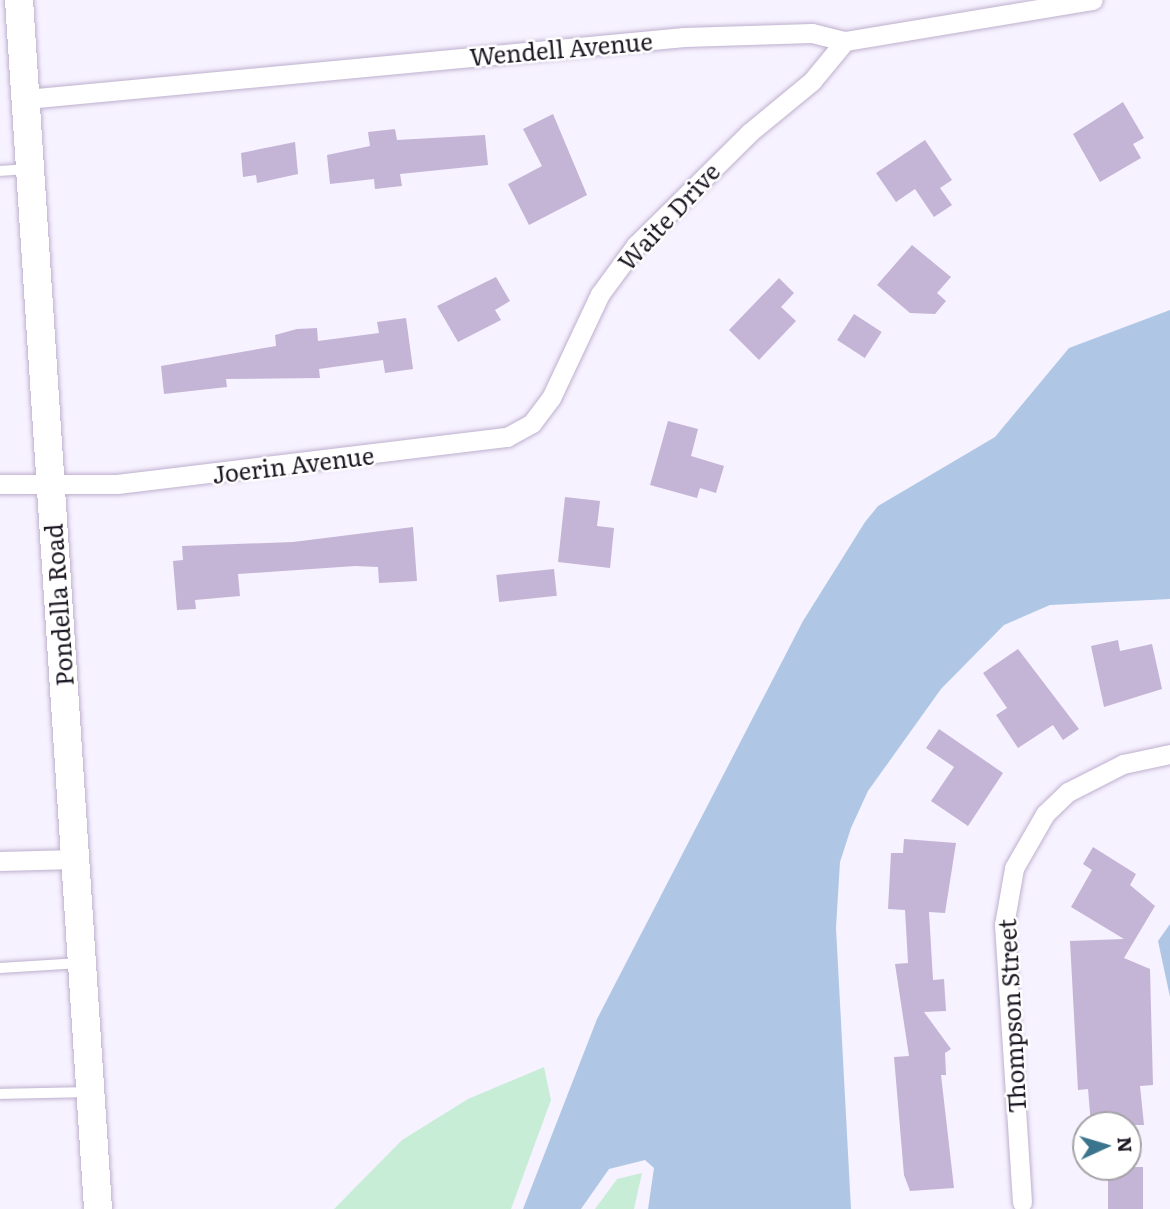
<!DOCTYPE html>
<html>
<head>
<meta charset="utf-8">
<style>
	body { margin:0 }
	#map { position:relative; width:1170px; height:1209px; overflow:hidden; background:#f7f2ff; font-family:Literata,serif }
	div>[style] { position:absolute }
	[style*='--x'] { left:calc(var(--x)*1px); top:calc(var(--y)*1px); width:calc(var(--w)*1px); rotate:calc(var(--a)*1deg) }
	.green>* { inset:0; background:#c8edd6 }
	.water>* { inset:0; background:#afc7e5 }
	.building>* { inset:0; background:#c4b4d6; transform-origin:0 0 }
	.roads { filter:drop-shadow(0 0 2px #beb0ce) drop-shadow(0 0 2px #beb0ce) }
	.service>* { height:10px; margin:-5px; padding:0 5px; transform-origin:5px; border-radius:5px; background:#fff }
	.minor>* { height:19px; margin:-9.5px; padding:0 9.5px; transform-origin:9.5px; border-radius:9.5px; background:#fff }
	.secondary>* { height:28px; margin:-14px; padding:0 14px; transform-origin:14px; border-radius:14px; background:#fff }
	span { translate:-50% -50%; white-space:nowrap; text-align:center; line-height:1.15; -webkit-text-stroke:5px #fff; paint-order:stroke }
	.street-label { font-size:24px; color:#1d1823 }
	.north { position:absolute; left:1072px; top:1111px; width:70px; height:70px; box-sizing:border-box; background:#fff; border:2px solid #a5a3a7; border-radius:50%; rotate:86deg; font-size:19px; font-weight:700; line-height:28px; text-align:center; color:#1d1823 }
	.north::after { content:''; display:block; margin:auto; width:24px; height:32px; background:#3a748d; clip-path:polygon(50% 0,100% 100%,50% 72%,0 100%) }
</style>
</head>
<body>
<div id="map">
	<div class="green">
		<div style="clip-path:polygon(544px 1067px,551px 1100px,511px 1209px,334px 1209px,402px 1140px,468px 1099px)"></div>
		<div style="clip-path:polygon(642px 1173px,634px 1209px,595px 1209px,617px 1179px)"></div>
	</div>
	<div class="water">
		<div style="clip-path:polygon(1170px 310px,1170px 599px,1050px 605px,1004px 625px,941px 689px,868px 791px,851px 828px,840px 862px,836px 928px,851px 1209px,648px 1209px,654px 1168px,645px 1160px,609px 1169px,581px 1209px,523px 1209px,597px 1019px,803px 621px,865px 522px,878px 506px,995px 437px,1069px 348px)"></div>
		<div style="clip-path:polygon(1170px 924px,1170px 997px,1158px 941px)"></div>
	</div>
	<div class="building">
		<div style="clip-path:polygon(1123px 102px,1144px 138px,1133px 144px,1141px 158px,1100px 182px,1073px 134px)"></div>
		<div style="clip-path:polygon(553px 114px,587px 195px,529px 225px,508px 184px,542px 166px,523px 129px)"></div>
		<div style="clip-path:polygon(395px 129px,397px 140px,485px 135px,488px 165px,400px 174px,402px 186px,375px 189px,374px 179px,330px 184px,327px 155px,370px 146px,368px 132px)"></div>
		<div style="clip-path:polygon(925px 140px,952px 180px,940px 188px,952px 205px,934px 217px,915px 189px,896px 202px,876px 173px)"></div>
		<div style="clip-path:polygon(295px 142px,298px 174px,257px 183px,256px 175px,243px 177px,241px 153px)"></div>
		<div style="clip-path:polygon(912px 245px,951px 277px,937px 293px,946px 301px,935px 314px,910px 313px,877px 285px)"></div>
		<div style="clip-path:polygon(496px 277px,510px 301px,495px 310px,501px 320px,458px 342px,437px 306px)"></div>
		<div style="clip-path:polygon(779px 278px,794px 293px,781px 307px,796px 321px,759px 360px,729px 330px)"></div>
		<div style="left:854px;top:314px;width:33px;height:31px;rotate:33deg"></div>
		<div style="clip-path:polygon(406px 318px,413px 369px,385px 373px,383px 360px,319px 369px,320px 378px,226px 379px,227px 387px,164px 394px,161px 366px,276px 346px,275px 335px,297px 329px,317px 328px,318px 341px,379px 333px,377px 322px)"></div>
		<div style="clip-path:polygon(668px 421px,698px 429px,691px 456px,724px 466px,716px 493px,700px 488px,697px 498px,650px 485px)"></div>
		<div style="clip-path:polygon(565px 497px,600px 501px,597px 526px,614px 528px,610px 568px,558px 562px)"></div>
		<div style="clip-path:polygon(413px 527px,417px 581px,379px 583px,378px 567px,355px 566px,238px 574px,240px 596px,195px 600px,196px 609px,177px 610px,173px 561px,183px 560px,182px 546px,293px 542px)"></div>
		<div style="left:554px;top:569px;width:27px;height:58px;rotate:84deg"></div>
		<div style="clip-path:polygon(1118px 640px,1120px 651px,1152px 644px,1162px 689px,1104px 707px,1091px 646px)"></div>
		<div style="clip-path:polygon(1018px 649px,1079px 729px,1063px 740px,1053px 725px,1018px 748px,996px 715px,1007px 708px,983px 673px)"></div>
		<div style="clip-path:polygon(939px 729px,1003px 773px,968px 826px,931px 801px,954px 767px,926px 748px)"></div>
		<div style="clip-path:polygon(904px 839px,956px 843px,945px 913px,929px 912px,933px 980px,944px 979px,946px 1011px,924px 1012px,951px 1049px,945px 1053px,946px 1075px,941px 1075px,954px 1188px,910px 1191px,904px 1175px,894px 1057px,909px 1056px,895px 964px,908px 963px,905px 910px,888px 909px,891px 853px,903px 853px)"></div>
		<div style="clip-path:polygon(1093px 847px,1136px 874px,1130px 885px,1155px 906px,1124px 958px,1150px 969px,1153px 1085px,1140px 1086px,1144px 1125px,1091px 1125px,1088px 1089px,1078px 1090px,1070px 941px,1124px 939px,1071px 907px,1092px 870px,1083px 864px)"></div>
		<div style="left:1108px;top:1167px;width:35px;height:42px"></div>
	</div>
	<div class="roads">
		<div class="service">
			<div style="--x:0;--y:171;--w:29;--a:-4"></div>
			<div style="--x:0;--y:968;--w:80;--a:-3.6"></div>
			<div style="--x:0;--y:1094;--w:86;--a:-1.3"></div>
		</div>
		<div class="minor">
			<div style="--x:26;--y:99;--w:661;--a:-5.38"></div>
			<div style="--x:684;--y:37;--w:128;--a:-1.8"></div>
			<div style="--x:812;--y:33;--w:34;--a:14"></div>
			<div style="--x:845;--y:41;--w:251;--a:-9.4"></div>
			<div style="--x:0;--y:484;--w:117;--a:0"></div>
			<div style="--x:117;--y:484;--w:393;--a:-6.9"></div>
			<div style="--x:507;--y:437;--w:29;--a:-29"></div>
			<div style="--x:532;--y:423;--w:31;--a:-53"></div>
			<div style="--x:551;--y:398;--w:115;--a:-64.8"></div>
			<div style="--x:600;--y:294;--w:61;--a:-53.7"></div>
			<div style="--x:636;--y:245;--w:159;--a:-44.7"></div>
			<div style="--x:749;--y:133;--w:82;--a:-39.5"></div>
			<div style="--x:812;--y:81;--w:52;--a:-50.5"></div>
			<div style="--x:0;--y:861;--w:75;--a:-1.5"></div>
			<div style="--x:1022;--y:1202;--w:278;--a:-93.7"></div>
			<div style="--x:1004;--y:925;--w:58;--a:-80"></div>
			<div style="--x:1014;--y:868;--w:62;--a:-60.1"></div>
			<div style="--x:1045;--y:814;--w:32;--a:-44"></div>
			<div style="--x:1068;--y:792;--w:62;--a:-27"></div>
			<div style="--x:1123;--y:764;--w:48;--a:-12"></div>
		</div>
		<div class="secondary">
			<div style="--x:19;--y:0;--w:1212;--a:86.26"></div>
		</div>
	</div>
	<div class="street-label">
		<span style="left:561px;top:48px;rotate:-5deg">Wendell Avenue</span>
		<span style="left:668px;top:216px;rotate:-47deg">Waite Drive</span>
		<span style="left:293px;top:464px;rotate:-7deg">Joerin Avenue</span>
		<span style="left:58px;top:605px;rotate:-94deg">Pondella Road</span>
		<span style="left:1011px;top:1016px;rotate:-93deg">Thompson Street</span>
	</div>
	<div class="north">N</div>
</div>
</body>
</html>
